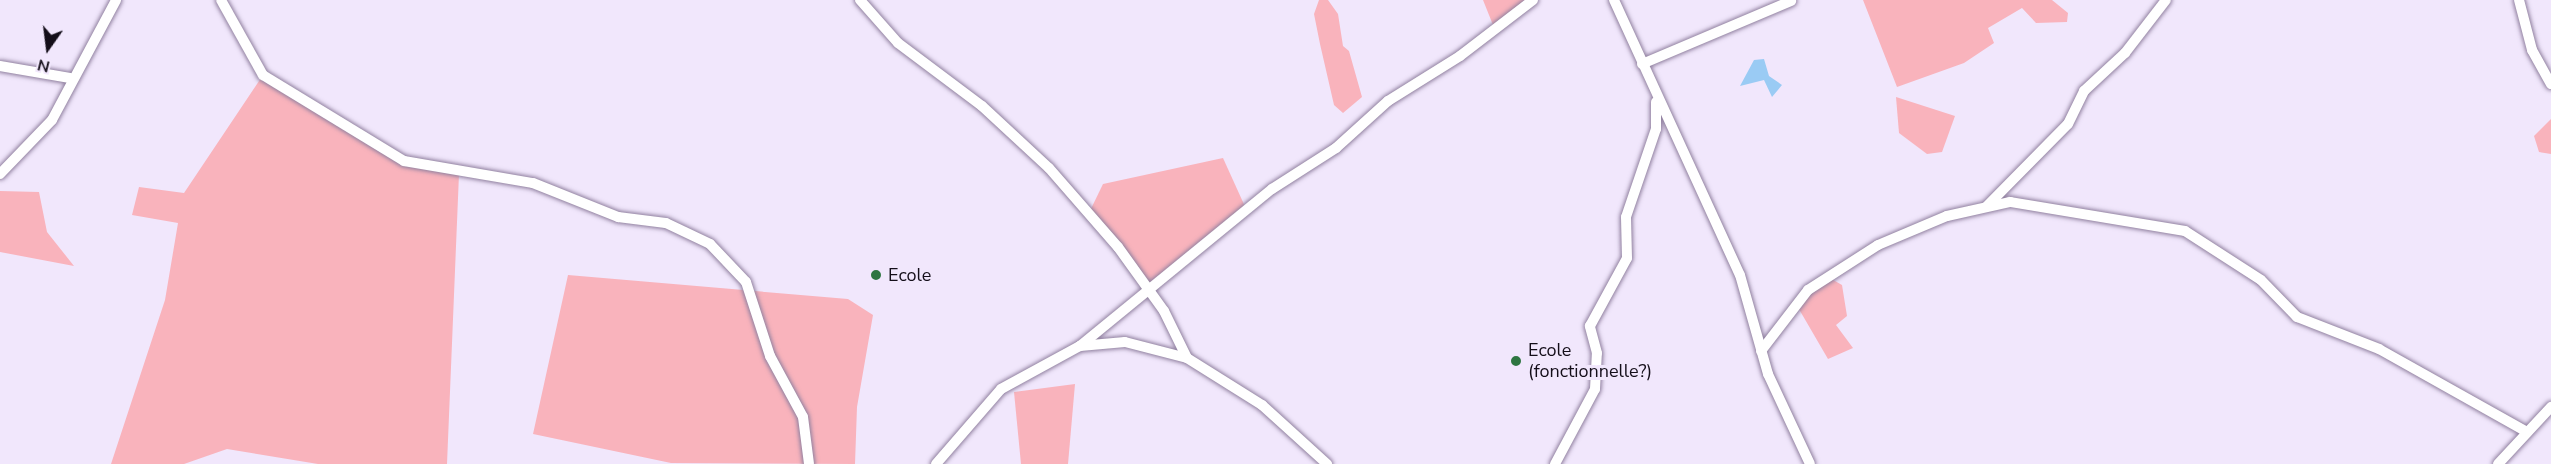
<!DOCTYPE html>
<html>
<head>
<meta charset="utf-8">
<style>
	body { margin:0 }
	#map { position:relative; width:2551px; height:464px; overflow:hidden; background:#f1e7fc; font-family:"Nunito Sans",sans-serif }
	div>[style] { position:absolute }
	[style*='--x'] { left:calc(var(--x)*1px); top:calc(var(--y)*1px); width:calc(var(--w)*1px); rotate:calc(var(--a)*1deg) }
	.green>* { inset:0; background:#f9b3bc }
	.water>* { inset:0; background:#9acbf4 }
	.roads { filter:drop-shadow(0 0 2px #9181a0) drop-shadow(0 0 2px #9181a0) }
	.minor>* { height:10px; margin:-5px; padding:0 5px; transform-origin:5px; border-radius:5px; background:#fff }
	.dots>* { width:16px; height:16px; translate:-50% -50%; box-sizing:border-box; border:3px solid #f1e7fc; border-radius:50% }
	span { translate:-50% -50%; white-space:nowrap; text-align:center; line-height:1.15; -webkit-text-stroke:6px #f1e7fc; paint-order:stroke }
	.poi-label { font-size:18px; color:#140e19 }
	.left { translate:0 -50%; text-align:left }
	.north { position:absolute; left:18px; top:18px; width:60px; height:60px; -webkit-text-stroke:4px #f1e7fc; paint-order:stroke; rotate:194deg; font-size:16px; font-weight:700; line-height:24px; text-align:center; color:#140e19 }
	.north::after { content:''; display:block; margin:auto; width:21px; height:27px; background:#140e19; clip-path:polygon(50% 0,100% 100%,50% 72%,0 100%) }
</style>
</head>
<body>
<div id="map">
	<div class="green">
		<div style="clip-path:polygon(1319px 0,1328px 0,1338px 14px,1343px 46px,1349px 51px,1362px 97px,1343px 113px,1334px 105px,1320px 44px,1314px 14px)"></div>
		<div style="clip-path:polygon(1483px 0,1526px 0,1495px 30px)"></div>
		<div style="clip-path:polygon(1863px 0,2052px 0,2068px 13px,2067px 22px,2036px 23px,2022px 8px,1988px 28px,1994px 43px,1964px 63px,1897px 87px)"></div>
		<div style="clip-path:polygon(263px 75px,380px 148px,459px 174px,447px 464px,318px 464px,227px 449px,184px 464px,111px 464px,165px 300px,178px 223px,132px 215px,139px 187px,184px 193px)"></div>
		<div style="clip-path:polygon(1896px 97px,1955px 116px,1942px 152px,1927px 154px,1899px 133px)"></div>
		<div style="clip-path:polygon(2551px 119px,2551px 154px,2539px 152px,2534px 136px)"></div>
		<div style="clip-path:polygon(1223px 158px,1247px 211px,1149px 292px,1088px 215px,1103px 184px)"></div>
		<div style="clip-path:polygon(0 191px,39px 192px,47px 232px,74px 266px,0 252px)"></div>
		<div style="clip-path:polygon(568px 275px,848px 299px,873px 315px,857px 407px,855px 464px,671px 463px,533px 434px)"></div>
		<div style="clip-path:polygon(1828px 277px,1842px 285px,1847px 316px,1836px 325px,1853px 348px,1828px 359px,1796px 304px)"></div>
		<div style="clip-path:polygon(1075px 384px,1068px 464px,1021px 464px,1014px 392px)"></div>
	</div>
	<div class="water">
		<div style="clip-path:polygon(1764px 59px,1769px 76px,1782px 85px,1772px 97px,1764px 80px,1740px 86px,1754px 60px)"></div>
	</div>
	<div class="roads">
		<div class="minor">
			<div style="--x:221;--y:0;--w:86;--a:60.8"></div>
			<div style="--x:263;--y:75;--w:165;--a:31.4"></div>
			<div style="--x:404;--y:161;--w:131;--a:9.7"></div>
			<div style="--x:533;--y:183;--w:92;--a:21.8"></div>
			<div style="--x:618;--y:217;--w:48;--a:7.1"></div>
			<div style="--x:666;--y:223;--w:49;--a:25.5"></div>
			<div style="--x:710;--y:244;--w:52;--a:46.5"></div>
			<div style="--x:746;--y:282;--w:78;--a:72"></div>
			<div style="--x:770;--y:356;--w:69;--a:61.6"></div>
			<div style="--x:803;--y:417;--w:47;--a:82.7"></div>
			<div style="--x:860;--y:0;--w:57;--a:48.5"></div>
			<div style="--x:898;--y:43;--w:105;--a:36.9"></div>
			<div style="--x:982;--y:106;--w:91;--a:42.8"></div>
			<div style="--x:1049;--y:168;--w:105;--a:48.9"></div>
			<div style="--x:1118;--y:247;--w:79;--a:54.3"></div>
			<div style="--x:1164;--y:311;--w:52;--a:63.9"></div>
			<div style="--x:1187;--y:358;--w:89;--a:32.1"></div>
			<div style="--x:1262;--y:405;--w:88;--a:42.2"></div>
			<div style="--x:1614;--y:0;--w:302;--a:65.4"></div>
			<div style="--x:1740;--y:275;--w:103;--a:74.2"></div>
			<div style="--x:1768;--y:374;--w:99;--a:65"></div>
			<div style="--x:2519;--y:0;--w:52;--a:75.4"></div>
			<div style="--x:2532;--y:50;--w:39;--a:61"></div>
			<div style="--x:1642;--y:64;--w:162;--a:-22.9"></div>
			<div style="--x:0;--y:66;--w:71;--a:9.7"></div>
			<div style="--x:0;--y:174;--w:75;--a:-46.1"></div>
			<div style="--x:52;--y:120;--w:136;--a:-61.9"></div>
			<div style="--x:1987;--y:206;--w:115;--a:-45.4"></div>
			<div style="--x:2068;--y:124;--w:37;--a:-64"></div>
			<div style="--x:2084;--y:91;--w:56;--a:-42.8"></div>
			<div style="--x:2125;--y:53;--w:67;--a:-52.3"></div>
			<div style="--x:1080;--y:346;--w:248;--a:-39.3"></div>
			<div style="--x:1272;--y:189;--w:76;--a:-32.6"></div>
			<div style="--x:1336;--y:148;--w:70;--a:-42.1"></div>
			<div style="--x:1388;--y:101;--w:85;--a:-32"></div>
			<div style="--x:1460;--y:56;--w:92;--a:-37.5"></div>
			<div style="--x:1761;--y:351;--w:77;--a:-52.4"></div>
			<div style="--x:1808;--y:290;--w:83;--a:-32.7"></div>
			<div style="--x:1878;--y:245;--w:75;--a:-22.8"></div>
			<div style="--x:1947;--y:216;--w:65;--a:-12.5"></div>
			<div style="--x:2010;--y:202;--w:177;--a:9.4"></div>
			<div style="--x:2185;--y:231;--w:90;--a:32.8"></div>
			<div style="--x:2261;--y:280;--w:52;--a:45.8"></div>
			<div style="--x:2297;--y:317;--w:88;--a:21.3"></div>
			<div style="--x:2379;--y:349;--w:170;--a:29.3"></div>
			<div style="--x:936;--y:464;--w:99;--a:-49.1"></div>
			<div style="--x:1001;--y:389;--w:90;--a:-28.6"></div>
			<div style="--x:1080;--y:346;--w:45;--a:-5.1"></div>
			<div style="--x:1125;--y:342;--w:64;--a:14.5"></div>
			<div style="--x:1555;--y:464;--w:85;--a:-61.9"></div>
			<div style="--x:1595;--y:389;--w:36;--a:-87"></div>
			<div style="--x:1597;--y:353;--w:28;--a:-105"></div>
			<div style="--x:1590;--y:326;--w:77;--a:-61.4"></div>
			<div style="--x:1627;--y:258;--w:41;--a:-91.4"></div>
			<div style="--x:1626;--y:217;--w:93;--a:-71.2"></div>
			<div style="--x:1656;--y:129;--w:27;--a:-90"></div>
			<div style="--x:2498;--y:464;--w:78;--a:-47.1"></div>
		</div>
	</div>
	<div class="dots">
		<div style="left:876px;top:275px;background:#2e7541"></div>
		<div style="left:1516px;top:361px;background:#2e7541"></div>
	</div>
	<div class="poi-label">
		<span class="left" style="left:888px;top:275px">Ecole</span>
		<span class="left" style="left:1528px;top:361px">Ecole<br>(fonctionnelle?)</span>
	</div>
	<div class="north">N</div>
</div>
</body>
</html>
